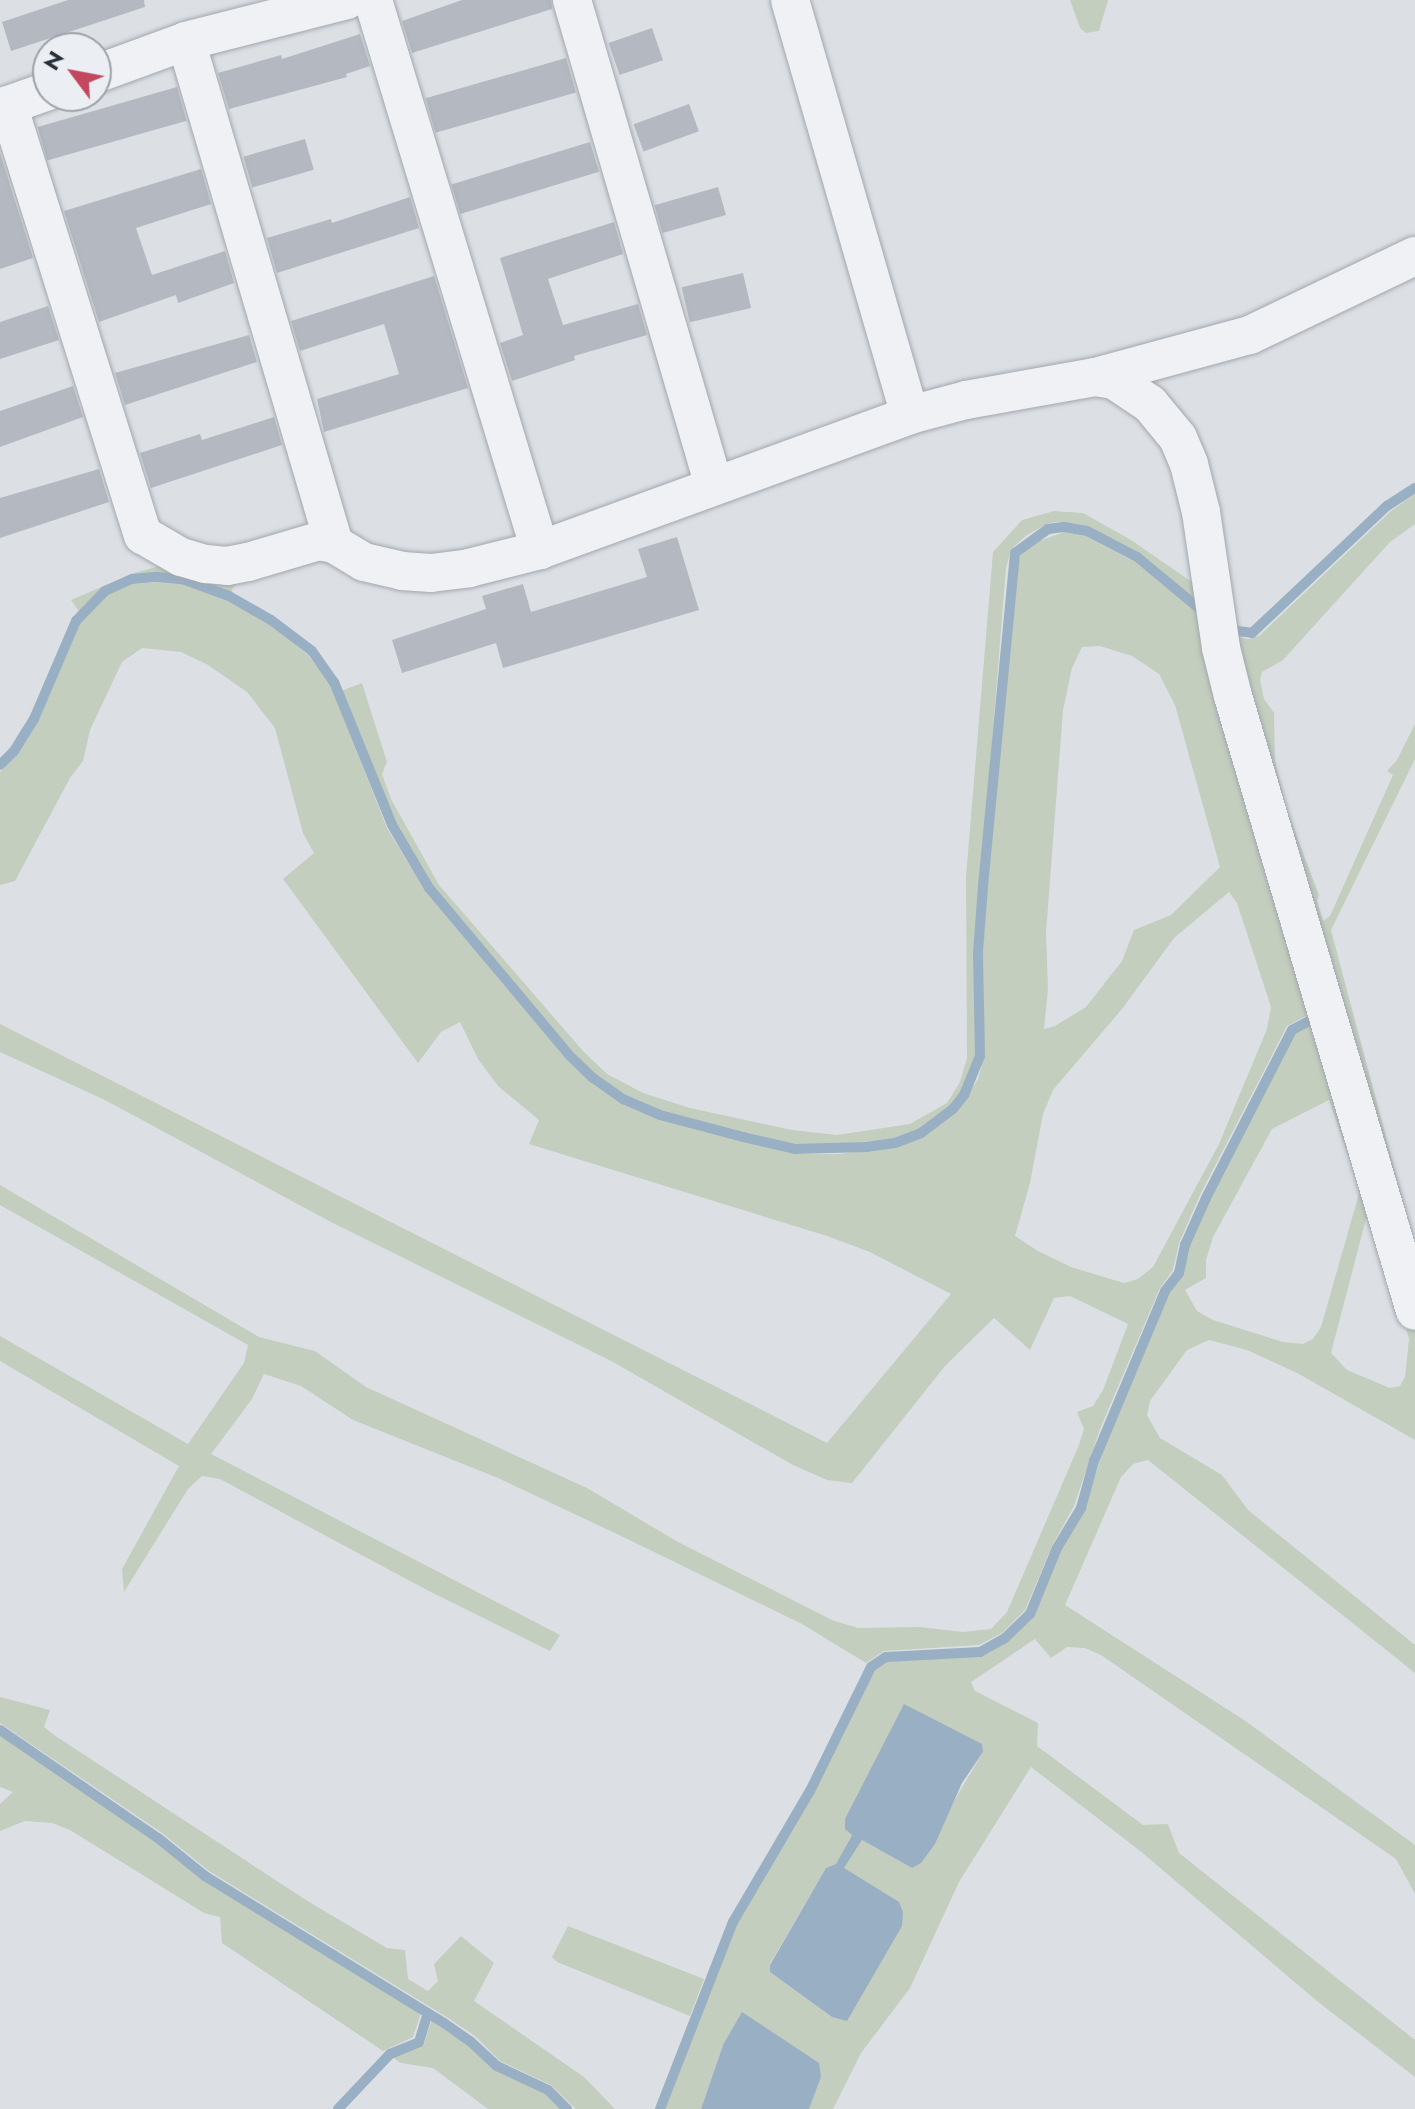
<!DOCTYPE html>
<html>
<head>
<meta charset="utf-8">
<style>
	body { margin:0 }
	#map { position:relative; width:1415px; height:2109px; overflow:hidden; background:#dce0e5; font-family:Jost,sans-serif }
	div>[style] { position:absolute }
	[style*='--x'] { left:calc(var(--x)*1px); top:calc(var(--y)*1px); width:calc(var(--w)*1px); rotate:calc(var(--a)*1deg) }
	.green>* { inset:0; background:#c3cebe }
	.water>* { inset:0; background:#99afc3 }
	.stream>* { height:10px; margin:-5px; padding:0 5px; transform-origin:5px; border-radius:5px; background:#99afc3 }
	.building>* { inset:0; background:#b4b9c1; transform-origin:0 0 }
	.roads { filter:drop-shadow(0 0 2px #a2a7ae) drop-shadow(0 0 2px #a2a7ae) }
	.minor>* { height:38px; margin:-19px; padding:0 19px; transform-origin:19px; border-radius:19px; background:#eff1f4 }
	span { translate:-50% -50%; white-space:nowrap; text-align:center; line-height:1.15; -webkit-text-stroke:7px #ebeff3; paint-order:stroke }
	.north { position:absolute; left:32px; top:32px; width:80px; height:80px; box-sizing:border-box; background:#ebeff3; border:2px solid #9da2a9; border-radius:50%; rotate:302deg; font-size:22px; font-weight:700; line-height:32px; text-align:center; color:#272f3a }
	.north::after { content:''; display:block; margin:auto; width:28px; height:36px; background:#c3485f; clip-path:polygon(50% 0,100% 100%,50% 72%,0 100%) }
</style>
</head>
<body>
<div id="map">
	<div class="green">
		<div style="clip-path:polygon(1070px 0,1108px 0,1099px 31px,1086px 33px,1080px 28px)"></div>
		<div style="clip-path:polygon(1415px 494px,1415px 524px,1390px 542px,1283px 660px,1262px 672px,1260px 680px,1264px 699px,1274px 713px,1275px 761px,1286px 808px,1319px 895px,1317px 901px,1323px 921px,1330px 916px,1393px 775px,1387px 771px,1397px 760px,1415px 724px,1415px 759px,1331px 930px,1415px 1246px,1225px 634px,1248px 639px,1259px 636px,1391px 511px)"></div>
		<div style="clip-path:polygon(1054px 511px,1083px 513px,1131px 540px,1202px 589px,1203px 606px,1137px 552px,1087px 527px,1056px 522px,1047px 524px,1027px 535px,1011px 549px,1006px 568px,977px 928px,976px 1057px,965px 1088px,951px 1106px,922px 1129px,899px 1139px,797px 1147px,660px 1113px,625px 1097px,591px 1073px,430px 886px,394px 825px,341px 691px,362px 683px,387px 762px,382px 774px,391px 799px,439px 885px,583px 1051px,607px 1074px,643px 1093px,690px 1108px,792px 1130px,837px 1135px,910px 1124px,947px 1103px,960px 1082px,967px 1058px,966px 877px,993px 552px,1022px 520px)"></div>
		<div style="clip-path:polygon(evenodd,1064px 532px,1085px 536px,1135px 562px,1198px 613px,1415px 1329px,1415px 1440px,1299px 1374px,1247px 1350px,1209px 1340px,1187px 1350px,1150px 1401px,1147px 1415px,1160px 1438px,1222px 1475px,1248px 1510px,1415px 1645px,1415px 1673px,1148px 1460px,1133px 1464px,1121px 1477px,1065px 1605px,1244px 1720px,1415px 1845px,1415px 1894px,1396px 1859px,1101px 1655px,1085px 1648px,1067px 1647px,1051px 1658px,1035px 1639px,971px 1682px,975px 1691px,1038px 1723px,1037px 1746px,1143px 1825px,1168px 1824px,1179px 1853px,1415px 2040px,1415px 2077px,1317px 2001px,1139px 1850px,1031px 1767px,959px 1882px,910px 1988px,861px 2053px,833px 2109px,809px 2109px,821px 2077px,723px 2045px,701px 2109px,664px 2109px,737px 1924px,813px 1793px,874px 1670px,887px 1661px,982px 1655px,1008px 1641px,1033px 1616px,1060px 1550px,1084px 1510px,1109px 1433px,1169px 1293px,1182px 1275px,1188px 1246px,1209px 1200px,1295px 1033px,1311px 1025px,1312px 1020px,1306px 1016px,1287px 1026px,1200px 1195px,1179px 1243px,1173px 1270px,1160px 1288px,1100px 1429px,1074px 1506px,1052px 1546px,1025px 1610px,1002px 1633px,979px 1645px,884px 1651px,866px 1663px,802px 1624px,619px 1535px,498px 1478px,353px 1420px,301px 1386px,264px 1374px,252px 1399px,211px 1454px,560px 1635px,550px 1651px,423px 1588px,220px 1479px,202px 1476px,188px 1489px,124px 1592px,122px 1569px,179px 1466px,0 1361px,0 1336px,188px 1444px,244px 1363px,248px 1345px,0 1205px,0 1185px,259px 1337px,315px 1351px,366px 1387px,587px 1488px,678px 1542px,832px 1620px,858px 1628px,920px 1627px,963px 1632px,991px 1629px,1007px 1612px,1079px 1445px,1084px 1429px,1077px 1412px,1093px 1406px,1103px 1390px,1128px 1324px,1070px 1296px,1054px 1298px,1030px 1350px,994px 1318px,945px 1366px,852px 1483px,827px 1480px,793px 1465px,613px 1362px,329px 1221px,105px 1100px,0 1052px,0 1024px,827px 1443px,951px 1294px,870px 1252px,827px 1236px,529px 1144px,539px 1120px,498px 1086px,478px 1059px,460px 1022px,441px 1032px,418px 1063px,283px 879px,314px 853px,303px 833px,275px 728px,247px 692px,208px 665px,181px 652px,142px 648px,122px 662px,90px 730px,83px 761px,70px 778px,15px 881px,0 885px,0 772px,18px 754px,38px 722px,80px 624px,107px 595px,133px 584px,157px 582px,181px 584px,227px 600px,269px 624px,308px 655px,330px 684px,387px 828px,425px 891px,565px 1058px,590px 1082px,621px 1103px,658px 1119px,795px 1154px,838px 1154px,895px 1147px,923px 1137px,956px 1113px,978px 1079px,984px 1057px,983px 953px,987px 886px,1016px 572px,1020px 556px,1034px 543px,1064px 532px,1100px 646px,1132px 656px,1159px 674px,1175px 705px,1220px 867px,1171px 915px,1134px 930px,1122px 961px,1086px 1007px,1055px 1026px,1044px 1029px,1048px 989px,1046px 933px,1063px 710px,1072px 668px,1082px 647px,1100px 646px,1064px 532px,1229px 892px,1237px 903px,1271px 1007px,1267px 1029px,1219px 1144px,1153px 1267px,1138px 1279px,1124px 1283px,1071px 1267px,1038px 1251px,1015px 1236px,1030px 1183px,1043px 1114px,1053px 1090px,1122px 1009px,1174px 938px,1229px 892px,1064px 532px,1329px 1100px,1360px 1190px,1321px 1327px,1313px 1339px,1303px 1344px,1283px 1342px,1213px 1320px,1197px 1311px,1185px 1290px,1206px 1278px,1206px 1260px,1213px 1237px,1272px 1129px,1329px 1100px,1064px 532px,1373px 1211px,1409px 1339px,1405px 1377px,1400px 1386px,1390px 1388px,1347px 1370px,1331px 1353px,1366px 1219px,1373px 1211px,1064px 532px,983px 1752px,947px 1813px,935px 1844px,912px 1868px,862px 1840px,843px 1869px,856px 1877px,832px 2017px,770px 1972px,770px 1964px,826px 1868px,836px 1865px,852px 1834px,983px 1752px)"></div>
		<div style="clip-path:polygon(183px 560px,245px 569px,230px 593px,163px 574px,127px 579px,101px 592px,80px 613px,71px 600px,134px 573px)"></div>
		<div style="clip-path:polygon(0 1697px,50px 1710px,44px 1727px,54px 1735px,309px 1902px,387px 1948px,405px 1950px,408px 1979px,428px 1991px,438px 1981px,434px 1964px,461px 1936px,494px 1963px,474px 2001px,584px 2077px,615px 2109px,576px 2109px,551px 2085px,500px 2061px,475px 2036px,448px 2018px,209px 1871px,162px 1833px,0 1723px)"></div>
		<div style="clip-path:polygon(0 1735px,156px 1841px,203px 1879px,421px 2013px,413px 2037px,383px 2051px,222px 1943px,220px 1917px,204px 1913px,70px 1830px,52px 1823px,25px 1821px,0 1831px,0 1804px,13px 1792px,0 1787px)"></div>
		<div style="clip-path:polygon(568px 1926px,704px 1979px,690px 2016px,557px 1962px,552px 1957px)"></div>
		<div style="clip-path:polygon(432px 2019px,469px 2044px,495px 2069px,546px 2093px,562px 2109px,488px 2109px,433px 2068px,401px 2063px,392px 2057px,424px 2044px)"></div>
	</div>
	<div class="water">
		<div style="clip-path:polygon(904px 1704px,982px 1744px,983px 1752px,962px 1783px,935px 1844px,921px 1863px,912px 1868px,862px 1840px,844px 1868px,899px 1902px,903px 1912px,902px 1926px,847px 2021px,832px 2017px,770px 1972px,770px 1965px,826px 1868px,836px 1864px,852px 1835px,845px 1829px,845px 1819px)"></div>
		<div style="clip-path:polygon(742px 2012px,819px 2063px,821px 2077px,809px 2109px,701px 2109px,723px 2045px)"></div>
	</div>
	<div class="stream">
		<div style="--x:1229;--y:630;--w:23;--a:7"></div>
		<div style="--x:1252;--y:633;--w:185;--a:-43.3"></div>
		<div style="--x:1387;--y:506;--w:33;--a:-33"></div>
		<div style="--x:0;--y:765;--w:20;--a:-45"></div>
		<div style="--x:14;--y:751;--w:38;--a:-58"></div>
		<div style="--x:34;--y:719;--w:107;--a:-66.8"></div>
		<div style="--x:76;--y:621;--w:42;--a:-46"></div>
		<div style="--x:105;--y:591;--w:30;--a:-24"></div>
		<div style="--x:132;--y:579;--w:25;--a:-5"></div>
		<div style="--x:157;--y:577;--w:25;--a:5"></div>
		<div style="--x:182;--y:579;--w:50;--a:19.9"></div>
		<div style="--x:229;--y:596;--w:48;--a:29.7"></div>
		<div style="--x:271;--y:620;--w:51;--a:37.1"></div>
		<div style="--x:312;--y:651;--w:38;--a:55"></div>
		<div style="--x:334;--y:682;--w:154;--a:67.9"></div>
		<div style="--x:392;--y:825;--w:73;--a:59.6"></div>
		<div style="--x:429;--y:888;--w:218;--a:50"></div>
		<div style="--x:569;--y:1055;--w:33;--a:44"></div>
		<div style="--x:593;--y:1078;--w:37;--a:35"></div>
		<div style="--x:623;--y:1099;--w:40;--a:23.4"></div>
		<div style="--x:660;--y:1115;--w:86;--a:14.8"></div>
		<div style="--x:743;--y:1137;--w:53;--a:13"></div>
		<div style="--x:795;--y:1149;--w:71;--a:-1.6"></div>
		<div style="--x:866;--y:1147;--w:29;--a:-8"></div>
		<div style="--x:895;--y:1143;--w:28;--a:-21"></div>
		<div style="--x:921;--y:1133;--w:40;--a:-37"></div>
		<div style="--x:953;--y:1109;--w:18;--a:-52"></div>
		<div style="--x:964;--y:1095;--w:42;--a:-67.7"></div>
		<div style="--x:980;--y:1056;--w:103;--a:-91.1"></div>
		<div style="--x:978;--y:953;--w:67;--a:-85.7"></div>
		<div style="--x:983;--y:886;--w:335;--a:-84.5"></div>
		<div style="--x:1015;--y:553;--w:41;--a:-36"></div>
		<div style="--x:1048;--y:529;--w:16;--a:-7"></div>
		<div style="--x:1064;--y:527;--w:23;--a:10"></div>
		<div style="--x:1087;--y:531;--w:56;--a:27.5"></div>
		<div style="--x:1137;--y:557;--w:83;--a:39.6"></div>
		<div style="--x:0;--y:1730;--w:191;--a:34.4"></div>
		<div style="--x:158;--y:1838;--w:60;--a:39"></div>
		<div style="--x:205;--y:1876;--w:281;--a:31.6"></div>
		<div style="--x:444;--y:2023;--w:32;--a:35"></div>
		<div style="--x:470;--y:2041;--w:37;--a:43"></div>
		<div style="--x:497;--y:2066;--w:56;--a:25.2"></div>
		<div style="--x:548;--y:2090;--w:27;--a:45"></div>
		<div style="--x:338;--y:2109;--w:76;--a:-46.6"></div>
		<div style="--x:390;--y:2054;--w:31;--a:-22"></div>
		<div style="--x:419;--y:2042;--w:30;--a:-73"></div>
		<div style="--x:660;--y:2109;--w:201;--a:-68.7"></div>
		<div style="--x:733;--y:1922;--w:152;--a:-59.6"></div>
		<div style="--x:810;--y:1791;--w:138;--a:-63.8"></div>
		<div style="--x:871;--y:1667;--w:18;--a:-34"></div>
		<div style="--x:886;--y:1657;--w:94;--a:-3"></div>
		<div style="--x:980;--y:1652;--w:29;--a:-29"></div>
		<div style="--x:1005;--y:1638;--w:35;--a:-44"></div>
		<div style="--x:1030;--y:1614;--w:71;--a:-67.8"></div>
		<div style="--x:1057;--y:1548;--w:47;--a:-59"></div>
		<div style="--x:1081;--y:1508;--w:49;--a:-74.5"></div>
		<div style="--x:1094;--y:1461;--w:184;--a:-67.3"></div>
		<div style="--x:1165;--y:1291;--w:23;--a:-52"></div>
		<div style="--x:1179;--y:1273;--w:29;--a:-78"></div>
		<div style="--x:1185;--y:1245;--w:51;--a:-65.9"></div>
		<div style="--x:1206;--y:1198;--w:189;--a:-62.9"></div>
		<div style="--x:1292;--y:1030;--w:19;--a:-28"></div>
	</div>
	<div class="building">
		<div style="clip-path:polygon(68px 0,144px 0,145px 7px,11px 51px,2px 22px)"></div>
		<div style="clip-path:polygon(462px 0,551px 0,552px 9px,412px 53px,402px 21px)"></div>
		<div style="left:652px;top:28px;width:34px;height:46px;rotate:71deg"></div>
		<div style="clip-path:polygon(360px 34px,370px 66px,346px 74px,347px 77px,229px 109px,218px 73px,281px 55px,282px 59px)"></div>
		<div style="left:566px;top:58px;width:36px;height:146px;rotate:74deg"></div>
		<div style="left:177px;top:87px;width:35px;height:145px;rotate:74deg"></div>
		<div style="left:689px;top:104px;width:29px;height:59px;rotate:70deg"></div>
		<div style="left:305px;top:139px;width:32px;height:64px;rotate:74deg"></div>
		<div style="left:590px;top:142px;width:31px;height:145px;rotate:73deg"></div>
		<div style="clip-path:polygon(0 153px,33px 258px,0 269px)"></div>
		<div style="clip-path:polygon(201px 169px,211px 204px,136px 228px,152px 275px,225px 251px,234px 283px,178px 303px,176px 295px,99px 322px,64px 211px)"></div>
		<div style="left:718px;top:187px;width:29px;height:66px;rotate:74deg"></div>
		<div style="clip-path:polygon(410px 197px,419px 228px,277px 273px,267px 238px,331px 219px,332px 223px)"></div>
		<div style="clip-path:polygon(614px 222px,623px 254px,548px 279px,563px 325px,638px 304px,647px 335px,574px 356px,575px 360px,512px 381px,500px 343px,523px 335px,500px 258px)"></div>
		<div style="left:743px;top:273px;width:36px;height:63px;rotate:77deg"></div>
		<div style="clip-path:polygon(434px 276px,468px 388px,324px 432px,317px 399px,399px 374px,384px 324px,300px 351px,291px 321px)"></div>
		<div style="clip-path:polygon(48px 306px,59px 340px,0 359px,0 322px)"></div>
		<div style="clip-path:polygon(249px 335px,257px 362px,125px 405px,115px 373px)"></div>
		<div style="clip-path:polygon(73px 386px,83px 417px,0 447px,0 411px)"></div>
		<div style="clip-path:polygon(274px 417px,282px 445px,151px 488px,140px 453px,200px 434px,202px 440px)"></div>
		<div style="clip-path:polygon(99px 469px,109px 502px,0 538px,0 498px)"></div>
		<div style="clip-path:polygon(677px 537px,699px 610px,503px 668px,496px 643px,402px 673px,392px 640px,486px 609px,482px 596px,523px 584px,531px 612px,647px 577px,638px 549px)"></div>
	</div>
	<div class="roads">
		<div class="minor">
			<div style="--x:373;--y:0;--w:575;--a:73.11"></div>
			<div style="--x:572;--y:0;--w:506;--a:73.71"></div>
			<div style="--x:790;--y:0;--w:432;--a:73.9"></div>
			<div style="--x:186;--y:41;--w:524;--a:73.6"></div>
			<div style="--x:96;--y:74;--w:96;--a:-20.1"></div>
			<div style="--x:186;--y:41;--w:166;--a:-14.3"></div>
			<div style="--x:8;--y:105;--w:451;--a:72.6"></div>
			<div style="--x:143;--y:535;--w:44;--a:30.1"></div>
			<div style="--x:181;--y:557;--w:26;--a:16"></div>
			<div style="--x:206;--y:564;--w:21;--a:5"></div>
			<div style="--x:227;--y:566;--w:21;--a:-11"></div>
			<div style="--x:248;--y:562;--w:74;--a:-16.5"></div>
			<div style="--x:319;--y:541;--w:15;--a:11"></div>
			<div style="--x:334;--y:544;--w:35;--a:31"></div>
			<div style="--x:364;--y:562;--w:39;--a:13"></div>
			<div style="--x:402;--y:571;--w:29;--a:4"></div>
			<div style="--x:431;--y:573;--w:38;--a:-7"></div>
			<div style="--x:469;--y:568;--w:73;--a:-14.2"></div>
			<div style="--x:540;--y:550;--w:394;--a:-20"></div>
			<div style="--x:910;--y:415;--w:58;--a:-15"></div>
			<div style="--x:966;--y:400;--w:131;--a:-10.1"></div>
			<div style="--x:1095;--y:377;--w:19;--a:9"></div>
			<div style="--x:1114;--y:380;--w:43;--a:33.7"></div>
			<div style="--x:1150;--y:404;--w:44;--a:50.5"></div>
			<div style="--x:1178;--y:438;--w:28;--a:67"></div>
			<div style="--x:1189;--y:464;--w:49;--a:76"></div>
			<div style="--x:1201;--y:512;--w:137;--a:81.6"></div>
			<div style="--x:1221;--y:648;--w:49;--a:76"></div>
			<div style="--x:1233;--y:696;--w:641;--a:73.51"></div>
			<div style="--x:0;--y:108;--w:51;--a:-19.5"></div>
			<div style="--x:1095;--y:377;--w:161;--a:-15.2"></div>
			<div style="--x:1250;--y:335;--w:183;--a:-25.6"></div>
		</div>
	</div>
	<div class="north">N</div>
</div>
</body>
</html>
